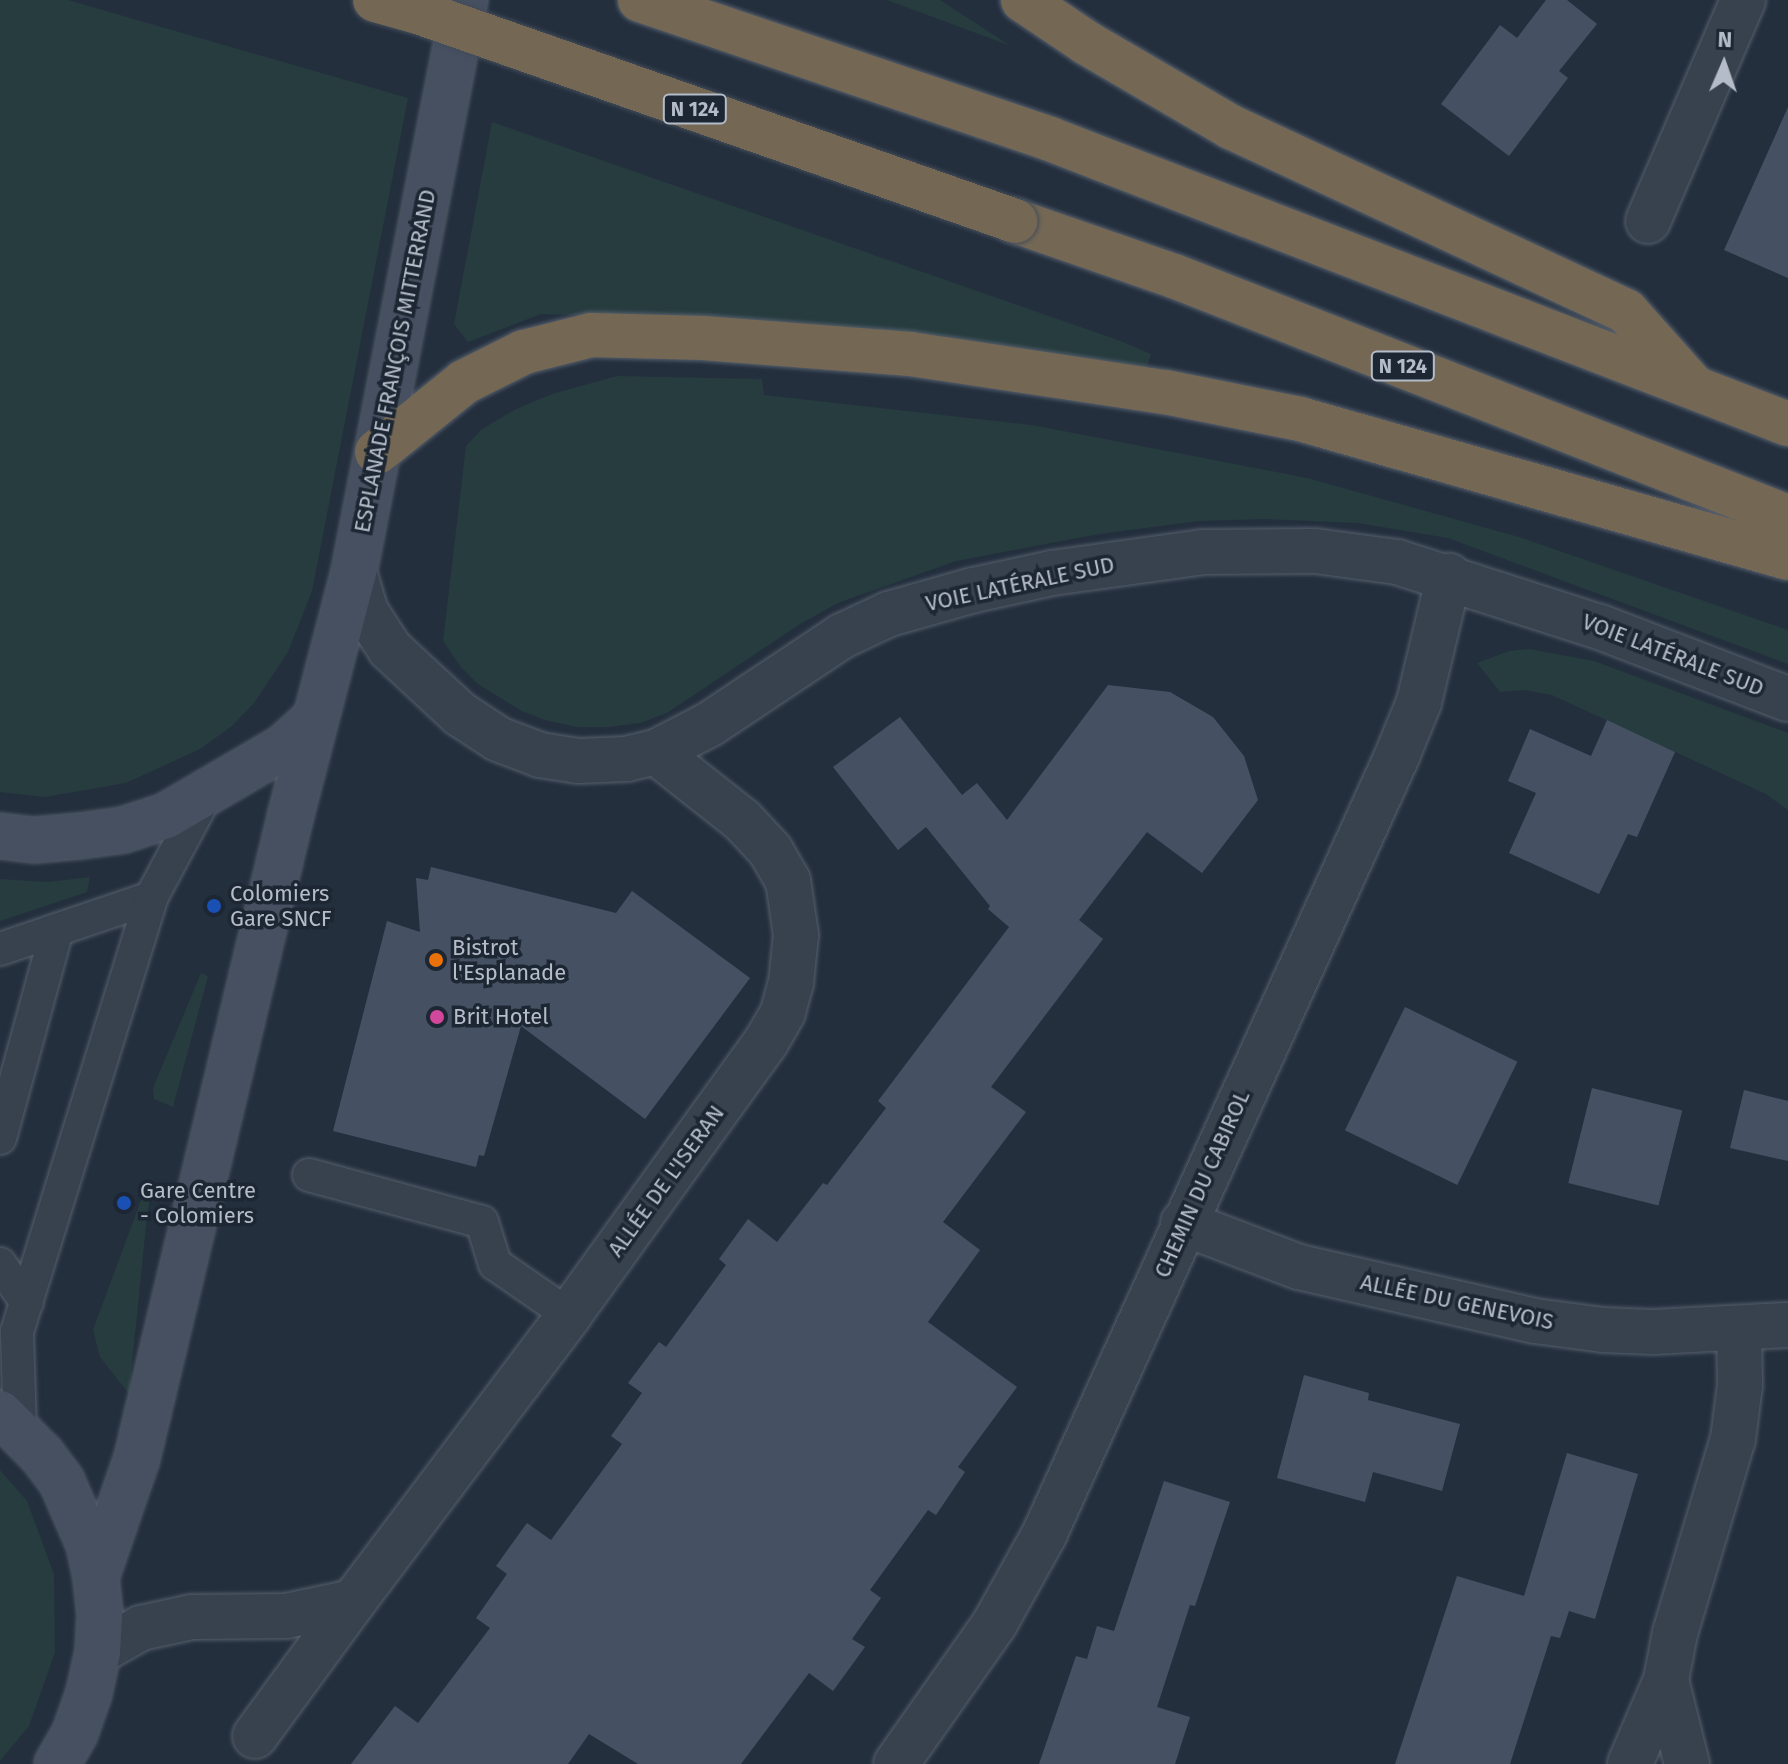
<!DOCTYPE html>
<html>
<head>
<meta charset="utf-8">
<style>
	body { margin:0 }
	#map { position:relative; width:1788px; height:1764px; overflow:hidden; background:#242f3e; font-family:"Fira Sans",sans-serif }
	div>[style] { position:absolute }
	[style*='--x'] { left:calc(var(--x)*1px); top:calc(var(--y)*1px); width:calc(var(--w)*1px); rotate:calc(var(--a)*1deg) }
	.green>* { inset:0; background:#263c3f }
	.building>* { inset:0; background:#455162; transform-origin:0 0 }
	.roads { filter:drop-shadow(0 0 2px #565f6c) drop-shadow(0 0 2px #565f6c) }
	.lane>* { height:32px; margin:-16px; padding:0 16px; transform-origin:16px; border-radius:16px; background:#38414e }
	.street>* { height:44px; margin:-22px; padding:0 22px; transform-origin:22px; border-radius:22px; background:#38414e }
	.secondary>* { height:44px; margin:-22px; padding:0 22px; transform-origin:22px; border-radius:22px; background:#465061 }
	.highway>* { height:44px; margin:-22px; padding:0 22px; transform-origin:22px; border-radius:22px; background:#746855 }
	.bridges { filter:drop-shadow(0 0 2px #434c59) drop-shadow(0 0 2px #434c59) }
	.highway-bridge>* { height:44px; margin:-22px; padding:0 22px; transform-origin:22px; border-radius:22px; background:#746855 }
	.dots>* { width:22px; height:22px; translate:-50% -50%; box-sizing:border-box; border:4px solid #1d2633; border-radius:50% }
	span { translate:-50% -50%; white-space:nowrap; text-align:center; line-height:1.15; -webkit-text-stroke:7px #1d2633; paint-order:stroke }
	.shield-label span { padding:2px 6px; background:#1d2633; border:2px solid; border-radius:6px; -webkit-text-stroke-width:0 }
	.shield-label { font-size:20px; color:#b4bcc9; font-weight:700 }
	.street-label { font-size:22px; color:#b4bcc9 }
	.poi-label { font-size:22px; color:#b4bcc9 }
	.left { translate:0 -50%; text-align:left }
	.north { position:absolute; left:1684px; top:24px; width:80px; height:80px; -webkit-text-stroke:6px #1d2633; paint-order:stroke; rotate:2deg; font-size:22px; font-weight:700; line-height:32px; text-align:center; color:#b4bcc9 }
	.north::after { content:''; display:block; margin:auto; width:28px; height:36px; background:#b4bcc9; clip-path:polygon(50% 0,100% 100%,50% 72%,0 100%) }
</style>
</head>
<body>
<div id="map">
	<div class="green">
		<div style="clip-path:polygon(0 0,68px 0,408px 98px,312px 591px,288px 652px,254px 703px,232px 726px,200px 749px,126px 783px,45px 797px,0 792px)"></div>
		<div style="clip-path:polygon(887px 0,940px 0,1011px 46px)"></div>
		<div style="clip-path:polygon(492px 122px,1118px 340px,1151px 354px,1145px 374px,700px 319px,541px 314px,468px 342px,454px 324px)"></div>
		<div style="clip-path:polygon(617px 376px,762px 379px,764px 395px,1032px 425px,1307px 478px,1519px 537px,1788px 630px,1788px 664px,1448px 538px,1358px 523px,1264px 519px,1199px 521px,1099px 534px,956px 561px,838px 603px,800px 624px,667px 713px,640px 723px,609px 727px,577px 727px,545px 720px,522px 711px,478px 684px,460px 666px,443px 641px,466px 446px,482px 429px,516px 409px,552px 394px)"></div>
		<div style="clip-path:polygon(1529px 649px,1594px 661px,1788px 733px,1788px 810px,1766px 794px,1552px 695px,1524px 690px,1500px 692px,1477px 663px,1509px 651px)"></div>
		<div style="clip-path:polygon(90px 877px,87px 892px,0 921px,0 879px,48px 882px)"></div>
		<div style="clip-path:polygon(201px 973px,208px 976px,173px 1107px,154px 1099px,153px 1088px)"></div>
		<div style="clip-path:polygon(153px 1180px,147px 1216px,129px 1394px,100px 1357px,93px 1330px,141px 1200px)"></div>
		<div style="clip-path:polygon(0 1470px,27px 1501px,54px 1574px,55px 1652px,29px 1726px,0 1761px)"></div>
	</div>
	<div class="building">
		<div style="clip-path:polygon(1546px 0,1567px 0,1597px 24px,1559px 71px,1568px 78px,1509px 156px,1441px 104px,1500px 25px,1517px 38px)"></div>
		<div style="clip-path:polygon(1788px 107px,1788px 278px,1724px 250px)"></div>
		<div style="clip-path:polygon(1108px 685px,1170px 692px,1213px 717px,1244px 756px,1258px 800px,1202px 873px,1147px 832px,1079px 920px,1103px 939px,991px 1087px,1026px 1112px,943px 1222px,980px 1250px,928px 1322px,1017px 1387px,958px 1467px,965px 1472px,936px 1515px,928px 1510px,870px 1590px,881px 1598px,852px 1639px,865px 1647px,833px 1691px,809px 1673px,741px 1764px,638px 1764px,589px 1734px,568px 1764px,351px 1764px,395px 1706px,418px 1723px,490px 1628px,476px 1618px,507px 1574px,496px 1566px,527px 1523px,551px 1540px,622px 1444px,611px 1436px,642px 1393px,628px 1383px,659px 1342px,666px 1347px,726px 1265px,719px 1259px,748px 1219px,777px 1242px,823px 1183px,827px 1185px,886px 1108px,878px 1101px,1009px 927px,988px 909px,990px 906px,926px 827px,898px 850px,833px 767px,900px 717px,962px 795px,977px 783px,1007px 820px)"></div>
		<div style="clip-path:polygon(1607px 720px,1675px 752px,1637px 837px,1628px 834px,1599px 894px,1509px 853px,1536px 793px,1508px 781px,1530px 729px,1591px 756px)"></div>
		<div style="clip-path:polygon(431px 867px,616px 913px,632px 891px,750px 978px,645px 1119px,521px 1026px,484px 1156px,479px 1155px,476px 1167px,333px 1131px,387px 921px,420px 932px,416px 878px,428px 880px)"></div>
		<div style="left:1405px;top:1007px;width:125px;height:137px;rotate:26deg"></div>
		<div style="left:1592px;top:1088px;width:93px;height:98px;rotate:14deg"></div>
		<div style="clip-path:polygon(1744px 1090px,1788px 1101px,1788px 1161px,1730px 1148px)"></div>
		<div style="clip-path:polygon(1304px 1375px,1369px 1393px,1368px 1400px,1460px 1424px,1442px 1491px,1373px 1472px,1365px 1502px,1277px 1478px)"></div>
		<div style="clip-path:polygon(1567px 1453px,1638px 1474px,1595px 1619px,1569px 1611px,1560px 1638px,1551px 1636px,1510px 1764px,1395px 1764px,1457px 1576px,1524px 1596px)"></div>
		<div style="clip-path:polygon(1164px 1481px,1230px 1502px,1195px 1606px,1190px 1605px,1157px 1707px,1190px 1717px,1175px 1764px,1039px 1764px,1076px 1656px,1087px 1659px,1097px 1626px,1114px 1631px)"></div>
	</div>
	<div class="roads">
		<div class="lane">
			<div style="--x:0;--y:949;--w:159;--a:-18.7"></div>
			<div style="--x:0;--y:1138;--w:216;--a:-74.7"></div>
			<div style="--x:309;--y:1175;--w:179;--a:15.2"></div>
			<div style="--x:482;--y:1222;--w:44;--a:72.8"></div>
			<div style="--x:495;--y:1264;--w:90;--a:34.6"></div>
			<div style="--x:0;--y:1264;--w:47;--a:55.3"></div>
			<div style="--x:20;--y:1430;--w:98;--a:-91.8"></div>
			<div style="--x:17;--y:1332;--w:454;--a:-72.8"></div>
			<div style="--x:151;--y:898;--w:117;--a:-61.9"></div>
		</div>
		<div class="street">
			<div style="--x:1648;--y:221;--w:241;--a:-66.7"></div>
			<div style="--x:354;--y:572;--w:42;--a:73.3"></div>
			<div style="--x:366;--y:612;--w:44;--a:57"></div>
			<div style="--x:390;--y:649;--w:96;--a:42.9"></div>
			<div style="--x:460;--y:714;--w:45;--a:33.3"></div>
			<div style="--x:498;--y:739;--w:45;--a:20.9"></div>
			<div style="--x:540;--y:755;--w:39;--a:9"></div>
			<div style="--x:579;--y:761;--w:47;--a:-2.4"></div>
			<div style="--x:626;--y:759;--w:31;--a:-13"></div>
			<div style="--x:656;--y:752;--w:61;--a:-27.4"></div>
			<div style="--x:710;--y:724;--w:159;--a:-33.7"></div>
			<div style="--x:842;--y:636;--w:52;--a:-25.1"></div>
			<div style="--x:889;--y:614;--w:88;--a:-15.8"></div>
			<div style="--x:974;--y:590;--w:80;--a:-12.3"></div>
			<div style="--x:1052;--y:573;--w:152;--a:-7.9"></div>
			<div style="--x:1203;--y:552;--w:112;--a:-0.5"></div>
			<div style="--x:1315;--y:551;--w:83;--a:7.6"></div>
			<div style="--x:1397;--y:562;--w:213;--a:17.8"></div>
			<div style="--x:1600;--y:627;--w:201;--a:21"></div>
			<div style="--x:1183;--y:1223;--w:124;--a:20.8"></div>
			<div style="--x:1299;--y:1267;--w:242;--a:12.9"></div>
			<div style="--x:1535;--y:1321;--w:69;--a:7.5"></div>
			<div style="--x:1603;--y:1330;--w:50;--a:2.3"></div>
			<div style="--x:1653;--y:1332;--w:135;--a:-3"></div>
			<div style="--x:98;--y:1652;--w:49;--a:-29.2"></div>
			<div style="--x:141;--y:1628;--w:52;--a:-12.2"></div>
			<div style="--x:192;--y:1617;--w:94;--a:-0.6"></div>
			<div style="--x:286;--y:1616;--w:68;--a:-11.8"></div>
			<div style="--x:353;--y:1602;--w:359;--a:-53"></div>
			<div style="--x:569;--y:1315;--w:337;--a:-54.2"></div>
			<div style="--x:766;--y:1042;--w:34;--a:-60"></div>
			<div style="--x:783;--y:1012;--w:30;--a:-75"></div>
			<div style="--x:791;--y:983;--w:48;--a:-84.1"></div>
			<div style="--x:796;--y:935;--w:55;--a:-98.4"></div>
			<div style="--x:788;--y:881;--w:34;--a:-120"></div>
			<div style="--x:771;--y:851;--w:42;--a:-133.1"></div>
			<div style="--x:742;--y:820;--w:110;--a:-141.7"></div>
			<div style="--x:1666;--y:1680;--w:87;--a:76"></div>
			<div style="--x:255;--y:1736;--w:166;--a:-53.8"></div>
			<div style="--x:896;--y:1764;--w:172;--a:-54.9"></div>
			<div style="--x:995;--y:1623;--w:101;--a:-60.9"></div>
			<div style="--x:1044;--y:1535;--w:855;--a:-65.62"></div>
			<div style="--x:1397;--y:756;--w:58;--a:-67.8"></div>
			<div style="--x:1419;--y:702;--w:130;--a:-76.6"></div>
			<div style="--x:1630;--y:1764;--w:91;--a:-66.8"></div>
			<div style="--x:1666;--y:1680;--w:48;--a:-79.2"></div>
			<div style="--x:1675;--y:1633;--w:202;--a:-73.4"></div>
			<div style="--x:1733;--y:1439;--w:54;--a:-82.6"></div>
			<div style="--x:1740;--y:1385;--w:57;--a:-91"></div>
		</div>
		<div class="secondary">
			<div style="--x:0;--y:836;--w:35;--a:7"></div>
			<div style="--x:35;--y:840;--w:45;--a:-5.1"></div>
			<div style="--x:80;--y:836;--w:43;--a:-7.9"></div>
			<div style="--x:123;--y:830;--w:45;--a:-18"></div>
			<div style="--x:166;--y:816;--w:137;--a:-30.3"></div>
			<div style="--x:284;--y:747;--w:42;--a:-42.1"></div>
			<div style="--x:0;--y:1413;--w:59;--a:45"></div>
			<div style="--x:42;--y:1455;--w:34;--a:53"></div>
			<div style="--x:62;--y:1482;--w:68;--a:66.5"></div>
			<div style="--x:89;--y:1544;--w:34;--a:78"></div>
			<div style="--x:96;--y:1577;--w:38;--a:84"></div>
			<div style="--x:100;--y:1615;--w:37;--a:93"></div>
			<div style="--x:98;--y:1652;--w:42;--a:102.4"></div>
			<div style="--x:89;--y:1693;--w:42;--a:109.3"></div>
			<div style="--x:75;--y:1733;--w:36;--a:120"></div>
			<div style="--x:96;--y:1577;--w:126;--a:-71"></div>
			<div style="--x:137;--y:1458;--w:662;--a:-76.55"></div>
			<div style="--x:291;--y:814;--w:250;--a:-75.4"></div>
			<div style="--x:354;--y:572;--w:583;--a:-79.02"></div>
		</div>
		<div class="highway">
			<div style="--x:640;--y:0;--w:433;--a:18.7"></div>
			<div style="--x:1050;--y:139;--w:791;--a:21.12"></div>
			<div style="--x:1023;--y:0;--w:77;--a:33.9"></div>
			<div style="--x:1087;--y:43;--w:167;--a:30.3"></div>
			<div style="--x:1231;--y:127;--w:436;--a:25"></div>
			<div style="--x:1626;--y:311;--w:98;--a:48.3"></div>
			<div style="--x:1015;--y:221;--w:168;--a:19.1"></div>
			<div style="--x:1174;--y:276;--w:660;--a:21.43"></div>
			<div style="--x:377;--y:452;--w:112;--a:-38.8"></div>
			<div style="--x:464;--y:382;--w:67;--a:-26.6"></div>
			<div style="--x:524;--y:352;--w:69;--a:-14.2"></div>
			<div style="--x:591;--y:335;--w:112;--a:1.5"></div>
			<div style="--x:703;--y:338;--w:208;--a:4.4"></div>
			<div style="--x:910;--y:354;--w:258;--a:8.5"></div>
			<div style="--x:1165;--y:392;--w:138;--a:11.3"></div>
			<div style="--x:1300;--y:419;--w:507;--a:15.9"></div>
		</div>
	</div>
	<div class="bridges">
		<div class="highway-bridge">
			<div style="--x:375;--y:0;--w:45;--a:15.6"></div>
			<div style="--x:418;--y:12;--w:633;--a:19.29"></div>
		</div>
	</div>
	<div class="dots">
		<div style="left:214px;top:906px;background:#1a4fb4"></div>
		<div style="left:436px;top:960px;background:#e8710a"></div>
		<div style="left:437px;top:1017px;background:#d1479c"></div>
		<div style="left:124px;top:1203px;background:#1a4fb4"></div>
	</div>
	<div class="shield-label">
		<span style="left:695px;top:109px">N 124</span>
		<span style="left:1403px;top:366px">N 124</span>
	</div>
	<div class="street-label">
		<span style="left:395px;top:361px;rotate:-79deg">ESPLANADE FRANÇOIS MITTERRAND</span>
		<span style="left:1020px;top:584px;rotate:-12deg">VOIE LATÉRALE SUD</span>
		<span style="left:1673px;top:655px;rotate:21deg">VOIE LATÉRALE SUD</span>
		<span style="left:666px;top:1181px;rotate:-54deg">ALLÉE DE L'ISERAN</span>
		<span style="left:1202px;top:1184px;rotate:-66deg">CHEMIN DU CABIROL</span>
		<span style="left:1457px;top:1302px;rotate:12deg">ALLÉE DU GENEVOIS</span>
	</div>
	<div class="poi-label">
		<span class="left" style="left:230px;top:906px">Colomiers<br>Gare SNCF</span>
		<span class="left" style="left:452px;top:960px">Bistrot<br>l'Esplanade</span>
		<span class="left" style="left:453px;top:1017px">Brit Hotel</span>
		<span class="left" style="left:140px;top:1203px">Gare Centre<br>- Colomiers</span>
	</div>
	<div class="north">N</div>
</div>
</body>
</html>
